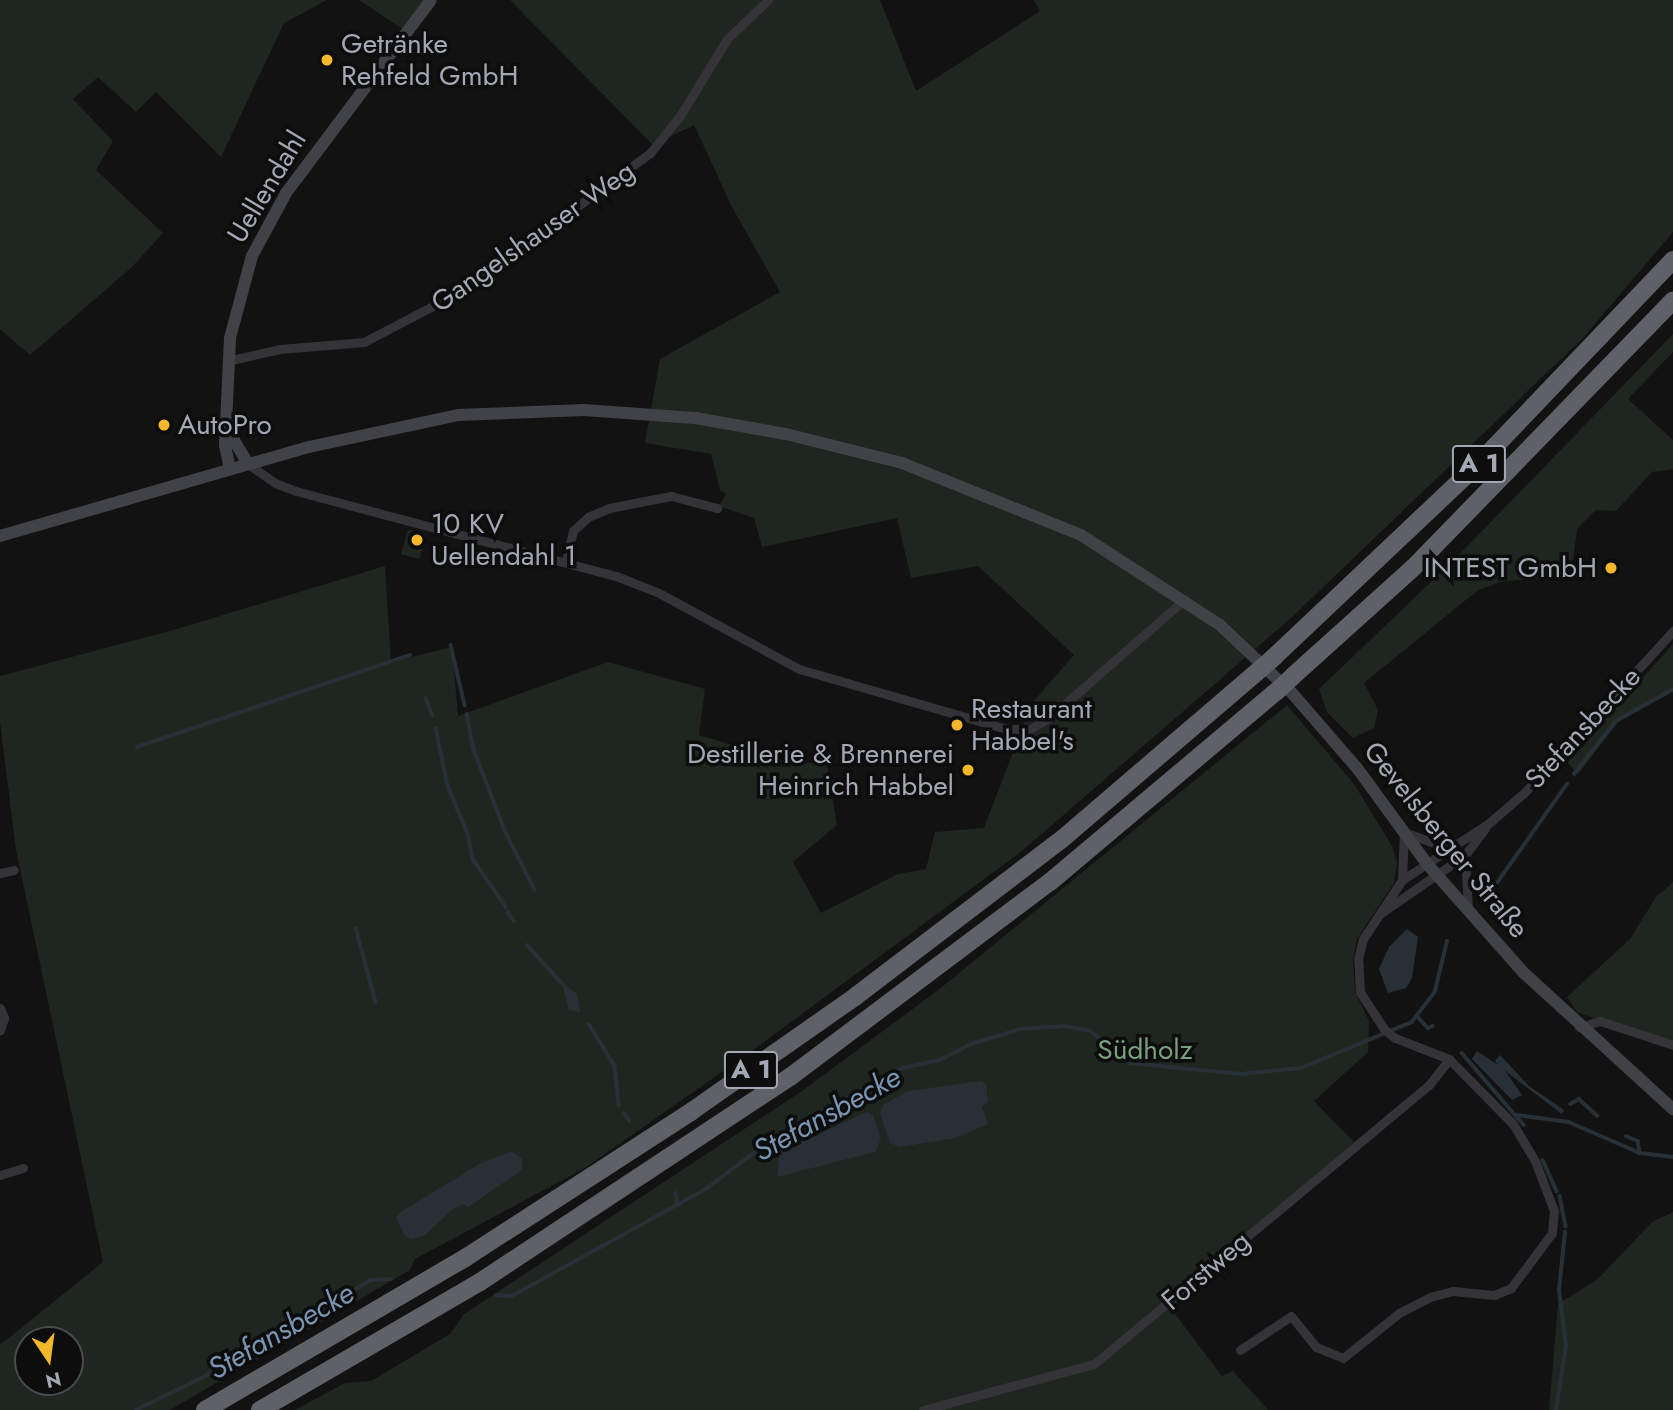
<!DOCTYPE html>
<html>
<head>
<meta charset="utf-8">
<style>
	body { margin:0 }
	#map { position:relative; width:1673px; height:1410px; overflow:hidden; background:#121213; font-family:Jost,sans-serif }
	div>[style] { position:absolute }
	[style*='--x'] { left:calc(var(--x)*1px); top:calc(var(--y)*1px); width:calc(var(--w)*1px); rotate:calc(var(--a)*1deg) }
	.green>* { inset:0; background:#1e261f; transform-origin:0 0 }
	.water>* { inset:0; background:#283037 }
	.stream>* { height:3.5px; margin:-1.75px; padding:0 1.75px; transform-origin:1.75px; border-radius:1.75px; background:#283037 }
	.minor>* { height:9px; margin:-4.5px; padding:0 4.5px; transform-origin:4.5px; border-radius:4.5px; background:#333338 }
	.secondary>* { height:12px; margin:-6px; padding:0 6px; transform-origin:6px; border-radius:6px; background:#414248 }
	.motorway>* { height:18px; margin:-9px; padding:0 9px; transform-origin:9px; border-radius:9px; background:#5f6169 }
	.motorway-bridge>* { height:18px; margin:-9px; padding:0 9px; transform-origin:9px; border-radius:9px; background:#5f6169 }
	.dots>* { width:19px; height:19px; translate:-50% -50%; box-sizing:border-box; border:4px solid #0d0d0e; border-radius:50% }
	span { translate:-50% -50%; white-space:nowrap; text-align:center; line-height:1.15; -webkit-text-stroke:7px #0d0d0e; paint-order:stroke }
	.shield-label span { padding:2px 5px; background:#0d0d0e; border:2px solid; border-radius:5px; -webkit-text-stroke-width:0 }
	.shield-label { font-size:26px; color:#a3a8b4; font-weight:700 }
	.poi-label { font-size:28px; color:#a3a8b4 }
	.left { translate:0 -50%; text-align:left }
	.right { translate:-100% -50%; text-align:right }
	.street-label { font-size:28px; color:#a3a8b4 }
	.park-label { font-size:28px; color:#7a9f7d }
	.water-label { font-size:30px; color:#7994b0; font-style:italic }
	.north { position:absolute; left:14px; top:1326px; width:70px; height:70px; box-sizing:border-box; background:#0d0d0e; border:2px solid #494b50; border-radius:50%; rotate:167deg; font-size:19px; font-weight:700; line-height:28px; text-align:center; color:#a3a8b4 }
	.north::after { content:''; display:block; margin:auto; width:24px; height:32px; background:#f3b82a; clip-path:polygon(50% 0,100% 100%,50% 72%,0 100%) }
</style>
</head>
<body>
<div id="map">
	<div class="green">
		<div style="clip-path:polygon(0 0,327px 0,284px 23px,221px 157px,156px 92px,136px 112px,98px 77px,73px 99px,113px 141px,96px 170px,163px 233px,132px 267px,30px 355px,0 329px)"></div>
		<div style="clip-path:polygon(359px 0,426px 0,404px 30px)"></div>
		<div style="clip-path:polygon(evenodd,510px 0,880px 0,916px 91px,1040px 11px,1034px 0,1673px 0,1673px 232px,1583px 338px,1291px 618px,1022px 851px,752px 1051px,585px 1168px,415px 1259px,410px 1270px,170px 1410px,0 1410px,0 1345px,103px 1262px,16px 850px,0 722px,0 676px,177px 629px,385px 566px,391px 662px,452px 647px,458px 716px,608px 662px,705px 689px,699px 735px,786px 761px,827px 764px,837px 825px,793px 862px,821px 913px,898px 874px,926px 869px,935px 832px,984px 828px,1032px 703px,1074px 655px,978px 566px,911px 578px,897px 518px,762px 547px,754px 518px,719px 506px,726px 494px,720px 490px,711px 454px,645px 443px,660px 359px,780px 292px,732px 207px,694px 125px,653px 145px,510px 0,28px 1340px,70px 1340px,70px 1382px,28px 1382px,28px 1340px)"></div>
		<div style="clip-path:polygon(1673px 334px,1673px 352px,1628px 399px,1673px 440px,1673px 469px,1652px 472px,1616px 511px,1596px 510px,1577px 529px,1572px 569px,1557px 578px,1504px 581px,1478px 590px,1364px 683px,1378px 710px,1374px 728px,1353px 738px,1327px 712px,1319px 689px,1454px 560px)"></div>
		<div style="left:408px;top:529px;width:19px;height:26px;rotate:16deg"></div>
		<div style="clip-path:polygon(1673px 644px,1673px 692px,1619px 721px,1578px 774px,1567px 762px)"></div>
		<div style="clip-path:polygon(1287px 705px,1354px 784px,1392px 846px,1397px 863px,1394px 883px,1357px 939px,1353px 960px,1355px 992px,1369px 1021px,1368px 1052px,1314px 1101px,1354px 1142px,1169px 1306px,1222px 1376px,1233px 1371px,1268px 1410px,927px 1410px,996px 1395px,996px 1391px,918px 1410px,295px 1410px,345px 1383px,371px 1381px,450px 1334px,464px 1314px,802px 1091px,937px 991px)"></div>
		<div style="clip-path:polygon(1673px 882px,1673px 1042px,1651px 1039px,1577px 1012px,1567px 997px,1630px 939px,1656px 897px)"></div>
		<div style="clip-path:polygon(1673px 1212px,1673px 1410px,1549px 1410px,1558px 1304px,1598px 1279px,1652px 1222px)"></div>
	</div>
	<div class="water">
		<div style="clip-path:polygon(1407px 929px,1418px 937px,1412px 978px,1406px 988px,1388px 993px,1379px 969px,1389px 947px)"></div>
		<div style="clip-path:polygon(562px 983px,577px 994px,580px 1012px,569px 1010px)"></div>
		<div style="clip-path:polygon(1477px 1051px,1503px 1068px,1522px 1095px,1512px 1100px,1472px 1059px)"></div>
		<div style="clip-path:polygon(1500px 1055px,1529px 1086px,1564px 1110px,1562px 1114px,1500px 1067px,1495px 1061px)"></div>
		<div style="clip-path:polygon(981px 1081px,986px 1084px,988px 1101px,982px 1107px,988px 1124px,955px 1138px,900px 1147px,890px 1143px,880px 1114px,883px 1105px,908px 1091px)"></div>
		<div style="clip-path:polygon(867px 1112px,873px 1115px,881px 1139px,875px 1152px,777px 1177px,780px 1152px)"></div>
		<div style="clip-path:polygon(511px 1151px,522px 1159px,522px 1170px,468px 1207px,463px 1204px,453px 1209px,425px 1235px,413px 1239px,405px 1236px,396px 1218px,401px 1212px,479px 1164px)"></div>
	</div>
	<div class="stream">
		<div style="--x:451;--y:645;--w:62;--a:76.9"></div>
		<div style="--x:426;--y:698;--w:19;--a:69"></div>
		<div style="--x:467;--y:714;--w:37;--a:79"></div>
		<div style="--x:474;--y:750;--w:91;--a:68.8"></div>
		<div style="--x:507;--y:835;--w:62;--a:63"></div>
		<div style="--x:436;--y:728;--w:59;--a:78.3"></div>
		<div style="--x:448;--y:786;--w:52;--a:67.4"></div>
		<div style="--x:468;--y:834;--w:25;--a:79"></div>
		<div style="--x:473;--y:859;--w:58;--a:55.5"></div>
		<div style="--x:137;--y:747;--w:288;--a:-18.6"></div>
		<div style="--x:1574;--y:774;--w:68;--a:-51.6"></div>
		<div style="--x:1616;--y:721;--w:65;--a:-29.3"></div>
		<div style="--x:1492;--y:890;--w:130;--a:-54.7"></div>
		<div style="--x:508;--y:912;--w:11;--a:56"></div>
		<div style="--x:356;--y:928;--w:77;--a:74.9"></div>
		<div style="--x:527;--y:945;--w:52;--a:47.4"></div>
		<div style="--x:1418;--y:1017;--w:15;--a:48"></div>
		<div style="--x:1428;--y:1028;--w:5;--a:-22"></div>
		<div style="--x:589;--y:1024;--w:49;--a:58.2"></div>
		<div style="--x:615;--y:1066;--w:39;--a:84"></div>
		<div style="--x:1462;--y:1053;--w:95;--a:49.3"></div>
		<div style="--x:1570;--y:1104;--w:10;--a:-29"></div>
		<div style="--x:1579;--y:1099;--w:25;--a:42"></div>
		<div style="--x:624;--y:1113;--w:9;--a:54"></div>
		<div style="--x:1517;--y:1115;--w:52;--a:7.7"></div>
		<div style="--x:1569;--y:1122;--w:77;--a:23.6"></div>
		<div style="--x:1640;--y:1153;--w:33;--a:7"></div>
		<div style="--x:1626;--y:1136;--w:13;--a:23"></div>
		<div style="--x:1638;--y:1141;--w:12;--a:81"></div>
		<div style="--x:1543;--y:1160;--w:34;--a:66"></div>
		<div style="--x:676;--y:1193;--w:11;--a:80"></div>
		<div style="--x:1560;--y:1196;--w:31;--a:79"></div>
		<div style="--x:496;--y:1295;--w:16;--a:4"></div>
		<div style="--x:512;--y:1296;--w:222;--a:-28.9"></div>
		<div style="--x:706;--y:1189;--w:90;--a:-36.9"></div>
		<div style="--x:778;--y:1135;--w:141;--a:-28.4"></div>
		<div style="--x:902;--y:1068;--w:39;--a:-12"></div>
		<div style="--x:940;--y:1060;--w:38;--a:-27"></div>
		<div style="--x:974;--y:1043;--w:49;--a:-16.6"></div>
		<div style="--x:1021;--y:1029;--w:44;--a:-3.9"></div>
		<div style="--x:1065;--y:1026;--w:26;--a:11"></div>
		<div style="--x:1091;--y:1031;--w:50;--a:40.1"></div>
		<div style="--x:1129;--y:1063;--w:113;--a:5.6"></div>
		<div style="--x:1241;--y:1074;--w:60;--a:-5.7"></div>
		<div style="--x:1301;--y:1068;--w:120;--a:-22.5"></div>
		<div style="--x:1412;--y:1022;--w:39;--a:-53"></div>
		<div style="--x:1435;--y:991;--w:51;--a:-76.5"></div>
		<div style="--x:136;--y:1410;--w:79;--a:-26.2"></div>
		<div style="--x:207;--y:1375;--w:190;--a:-30.1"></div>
		<div style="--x:371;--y:1280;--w:20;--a:-3"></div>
		<div style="--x:1556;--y:1410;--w:65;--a:-81.1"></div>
		<div style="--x:1566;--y:1346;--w:56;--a:-97.1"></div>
		<div style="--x:1559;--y:1290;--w:58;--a:-84.1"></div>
	</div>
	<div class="minor">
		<div style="--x:227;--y:361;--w:54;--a:-12.8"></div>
		<div style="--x:280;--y:349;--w:84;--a:-4.8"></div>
		<div style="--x:364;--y:342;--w:112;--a:-27.7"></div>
		<div style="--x:463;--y:290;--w:232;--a:-36.2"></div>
		<div style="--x:650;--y:153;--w:48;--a:-51"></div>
		<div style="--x:680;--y:116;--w:90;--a:-58.6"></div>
		<div style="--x:727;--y:39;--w:57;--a:-43.6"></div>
		<div style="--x:248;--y:464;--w:33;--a:35"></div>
		<div style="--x:275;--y:483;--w:22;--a:21"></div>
		<div style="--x:296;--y:491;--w:331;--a:14.9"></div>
		<div style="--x:616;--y:576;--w:46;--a:21.6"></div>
		<div style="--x:659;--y:593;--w:159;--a:28.5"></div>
		<div style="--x:799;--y:669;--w:216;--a:16.1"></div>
		<div style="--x:1007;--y:729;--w:23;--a:0"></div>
		<div style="--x:1030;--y:729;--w:23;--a:-31"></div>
		<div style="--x:1050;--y:717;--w:179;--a:-41.2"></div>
		<div style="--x:566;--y:561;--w:31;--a:-77"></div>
		<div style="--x:573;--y:531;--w:21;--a:-43"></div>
		<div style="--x:588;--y:517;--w:23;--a:-23"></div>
		<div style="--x:609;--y:508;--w:63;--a:-11"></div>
		<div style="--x:671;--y:496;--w:48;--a:14.6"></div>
		<div style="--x:1465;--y:855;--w:54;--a:86.8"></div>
		<div style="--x:0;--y:873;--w:14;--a:-12"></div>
		<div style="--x:1402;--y:880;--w:48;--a:-87.6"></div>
		<div style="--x:1404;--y:832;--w:37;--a:20"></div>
		<div style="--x:1439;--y:845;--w:14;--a:-8"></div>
		<div style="--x:1381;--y:913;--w:102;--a:-34.6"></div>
		<div style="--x:1465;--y:855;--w:34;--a:-53"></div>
		<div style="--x:0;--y:1008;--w:11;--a:68"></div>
		<div style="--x:4;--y:1018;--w:13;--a:108"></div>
		<div style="--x:1579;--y:1027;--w:22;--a:-16"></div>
		<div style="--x:1600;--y:1021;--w:77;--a:18.2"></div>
		<div style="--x:0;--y:1175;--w:24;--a:-17"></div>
		<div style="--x:1240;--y:1350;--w:61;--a:-33.7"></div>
		<div style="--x:1291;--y:1316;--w:40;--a:51"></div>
		<div style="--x:1316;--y:1347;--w:29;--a:22"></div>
		<div style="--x:1343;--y:1358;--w:72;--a:-38.8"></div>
		<div style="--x:1399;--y:1313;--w:35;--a:-27"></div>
		<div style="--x:1430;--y:1297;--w:24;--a:-15"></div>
		<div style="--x:1453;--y:1291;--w:41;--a:5.6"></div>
		<div style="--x:1494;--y:1295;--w:18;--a:-22"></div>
		<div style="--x:1511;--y:1288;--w:69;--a:-53.3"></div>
		<div style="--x:1552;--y:1233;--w:22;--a:-85"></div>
		<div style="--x:1554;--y:1211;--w:53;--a:-110.8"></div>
		<div style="--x:1535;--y:1161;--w:43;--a:-120.7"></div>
		<div style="--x:1513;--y:1124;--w:91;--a:-134.6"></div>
		<div style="--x:1449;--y:1059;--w:58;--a:-158.7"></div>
		<div style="--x:1395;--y:1038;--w:14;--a:-141"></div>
		<div style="--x:1384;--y:1029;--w:44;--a:-123"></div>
		<div style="--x:1360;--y:992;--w:33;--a:-93"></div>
		<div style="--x:1358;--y:959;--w:21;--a:-76"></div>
		<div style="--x:1363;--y:939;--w:71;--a:-56.5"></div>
		<div style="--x:1402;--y:880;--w:104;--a:-33.2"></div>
		<div style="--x:1489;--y:823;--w:48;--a:-40.7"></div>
		<div style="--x:1525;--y:792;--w:219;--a:-47.4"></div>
		<div style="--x:923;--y:1410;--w:177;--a:-15.1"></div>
		<div style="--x:1094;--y:1364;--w:436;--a:-39.8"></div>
		<div style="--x:1429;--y:1085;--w:33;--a:-52"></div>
	</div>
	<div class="secondary">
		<div style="--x:229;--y:432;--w:37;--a:59"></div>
		<div style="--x:230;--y:469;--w:25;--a:-102"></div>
		<div style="--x:225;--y:445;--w:107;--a:-87.3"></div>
		<div style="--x:230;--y:338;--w:85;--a:-75"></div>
		<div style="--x:252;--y:256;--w:72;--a:-61.6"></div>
		<div style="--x:286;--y:193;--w:241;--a:-53.1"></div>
		<div style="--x:0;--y:536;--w:322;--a:-16.1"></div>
		<div style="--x:309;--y:447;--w:152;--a:-12.1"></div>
		<div style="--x:458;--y:415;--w:126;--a:-2.3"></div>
		<div style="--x:584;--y:410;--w:111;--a:4.1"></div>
		<div style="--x:695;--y:418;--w:92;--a:10"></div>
		<div style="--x:786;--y:434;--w:120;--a:14"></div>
		<div style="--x:902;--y:463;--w:193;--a:21.9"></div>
		<div style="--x:1081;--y:535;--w:166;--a:32.9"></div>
		<div style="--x:1220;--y:625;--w:99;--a:43.4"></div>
		<div style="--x:1292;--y:693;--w:99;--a:49.1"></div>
		<div style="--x:1357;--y:768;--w:120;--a:53.8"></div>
		<div style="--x:1428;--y:865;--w:144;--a:48.4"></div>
		<div style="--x:1524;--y:973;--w:202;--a:42.4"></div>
	</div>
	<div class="motorway">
		<div style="--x:1274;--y:657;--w:285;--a:-43.4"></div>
		<div style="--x:1481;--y:461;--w:278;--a:-46.3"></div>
		<div style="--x:1293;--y:676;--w:161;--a:-42"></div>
		<div style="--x:1413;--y:568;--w:373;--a:-45.8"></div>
		<div style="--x:205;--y:1410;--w:301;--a:-30.3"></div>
		<div style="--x:465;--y:1258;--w:270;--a:-32.9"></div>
		<div style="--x:692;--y:1111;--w:200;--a:-35"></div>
		<div style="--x:856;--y:996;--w:258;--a:-37.3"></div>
		<div style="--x:1061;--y:840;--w:258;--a:-40.6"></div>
		<div style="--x:260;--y:1410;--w:255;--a:-30.2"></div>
		<div style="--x:480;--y:1282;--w:372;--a:-33.5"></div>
		<div style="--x:790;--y:1077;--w:325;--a:-36.9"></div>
		<div style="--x:1050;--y:882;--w:295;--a:-40.1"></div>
	</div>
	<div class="motorway-bridge">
		<div style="--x:1257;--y:672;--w:23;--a:-41"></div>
		<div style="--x:1276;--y:692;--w:23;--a:-43"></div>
	</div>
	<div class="dots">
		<div style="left:327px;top:60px;background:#f3b82a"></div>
		<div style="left:164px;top:425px;background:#f3b82a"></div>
		<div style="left:417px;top:540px;background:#f3b82a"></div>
		<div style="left:1611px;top:568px;background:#f3b82a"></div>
		<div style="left:957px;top:725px;background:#f3b82a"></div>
		<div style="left:968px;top:770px;background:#f3b82a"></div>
	</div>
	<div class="shield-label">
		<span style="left:1479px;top:464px">A 1</span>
		<span style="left:751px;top:1070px">A 1</span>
	</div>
	<div class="poi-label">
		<span class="left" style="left:341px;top:60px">Getränke<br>Rehfeld GmbH</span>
		<span class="left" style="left:178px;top:425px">AutoPro</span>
		<span class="left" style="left:431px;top:540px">10 KV<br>Uellendahl 1</span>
		<span class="right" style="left:1597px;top:568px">INTEST GmbH</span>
		<span class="left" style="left:971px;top:725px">Restaurant<br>Habbel's</span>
		<span class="right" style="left:954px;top:770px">Destillerie &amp; Brennerei<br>Heinrich Habbel</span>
	</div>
	<div class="street-label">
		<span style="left:267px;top:187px;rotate:-59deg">Uellendahl</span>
		<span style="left:533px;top:237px;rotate:-35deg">Gangelshauser Weg</span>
		<span style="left:1583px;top:728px;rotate:-47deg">Stefansbecke</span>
		<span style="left:1446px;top:840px;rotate:51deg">Gevelsberger Straße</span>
		<span style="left:1206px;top:1271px;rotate:-40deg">Forstweg</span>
	</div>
	<div class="park-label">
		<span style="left:1145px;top:1050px">Südholz</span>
	</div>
	<div class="water-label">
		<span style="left:827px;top:1114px;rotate:-29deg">Stefansbecke</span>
		<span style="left:281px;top:1331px;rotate:-30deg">Stefansbecke</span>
	</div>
	<div class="north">N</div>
</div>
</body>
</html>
